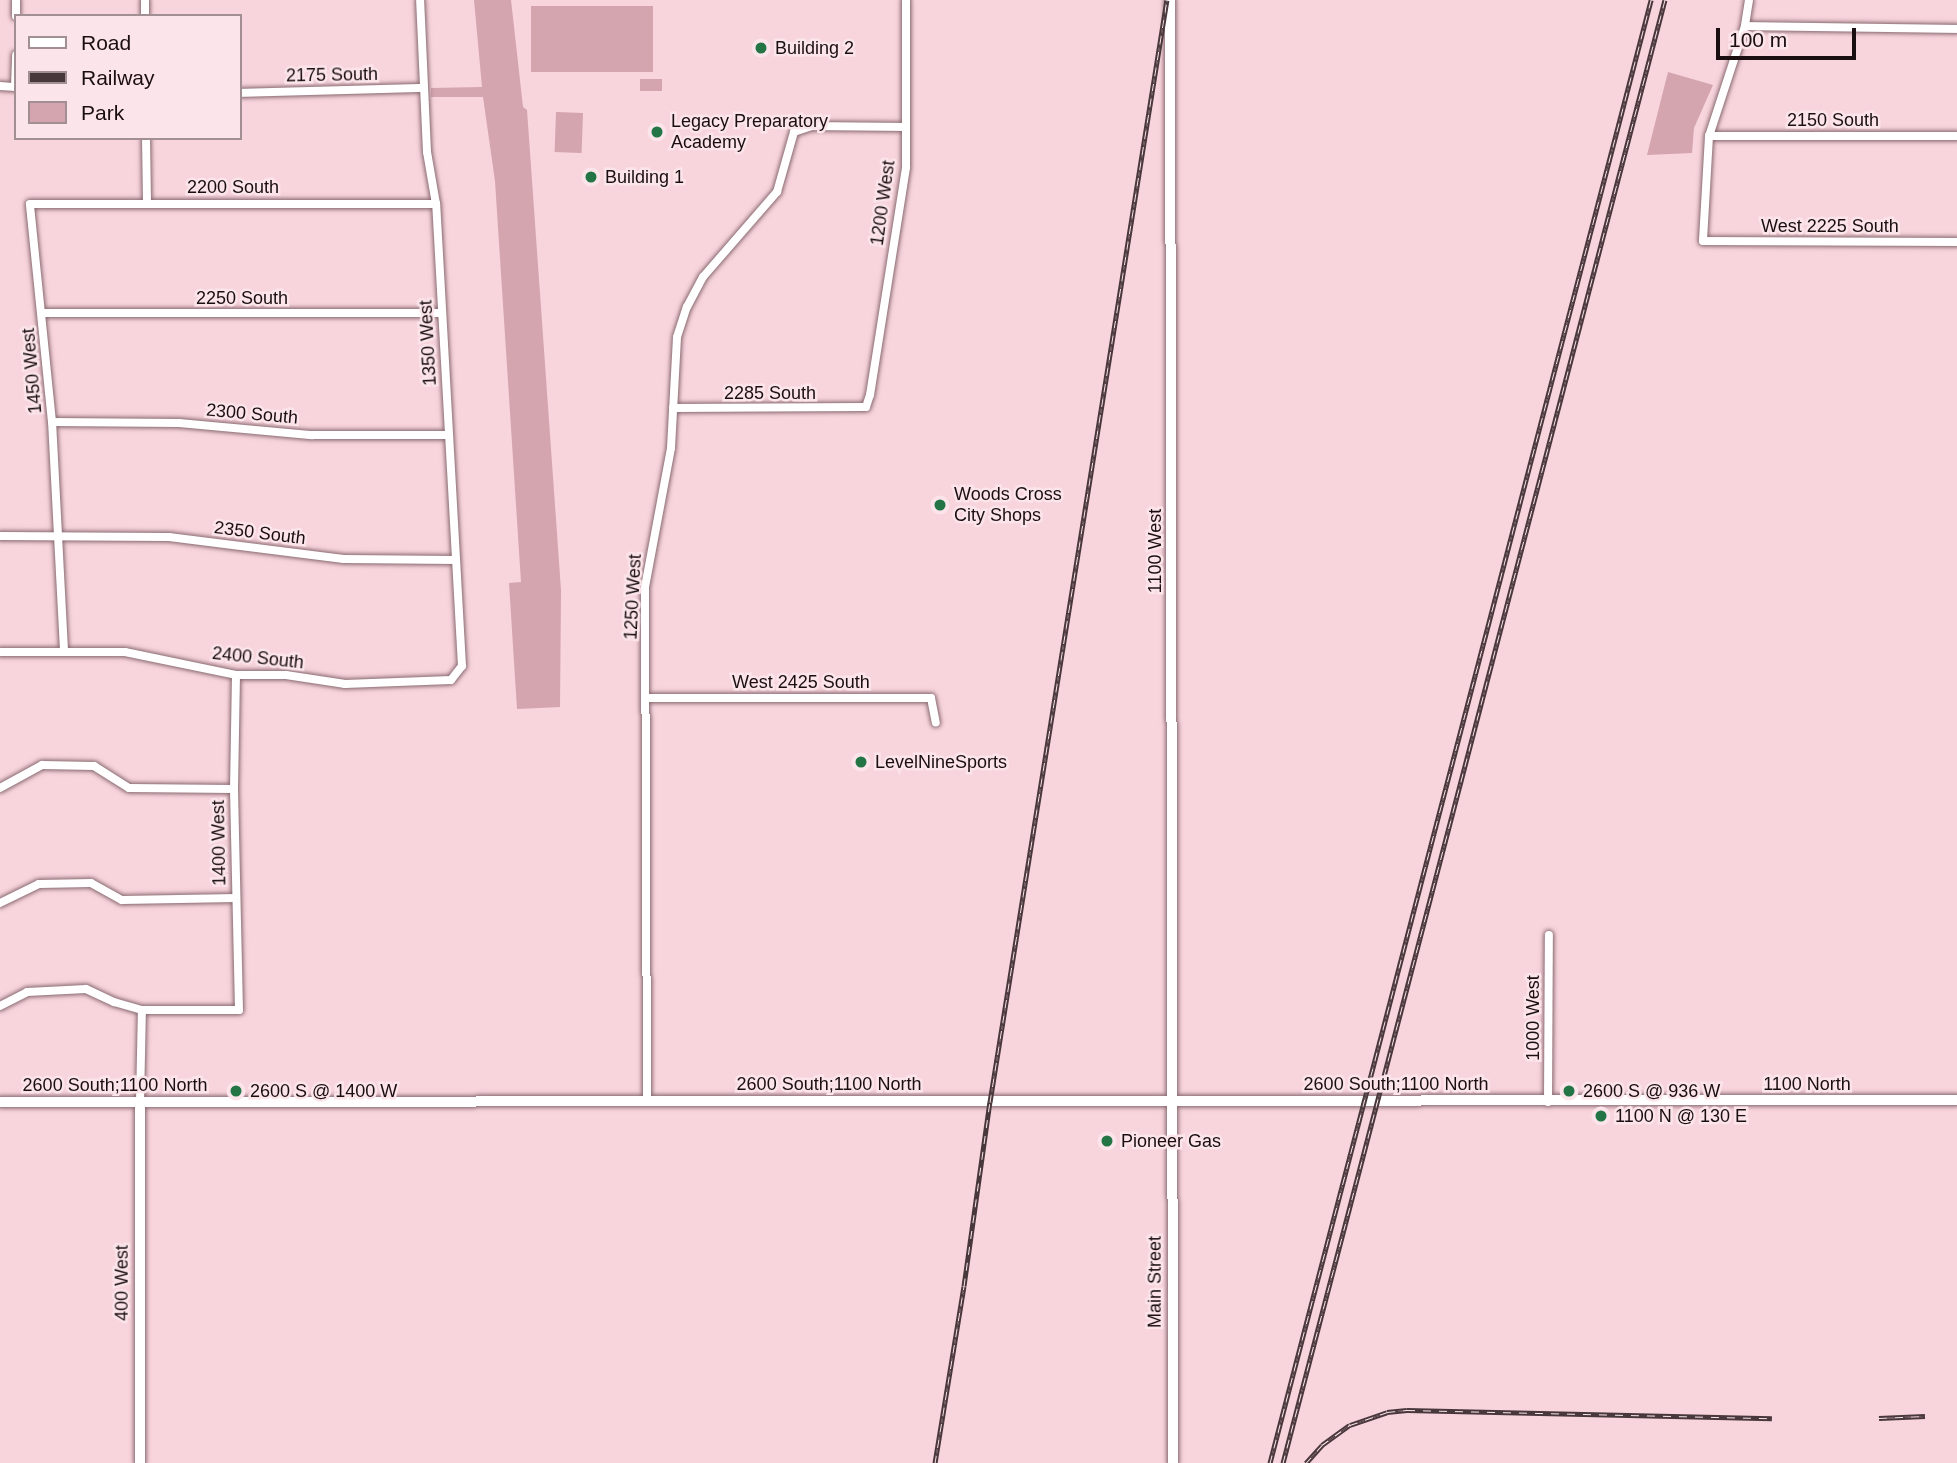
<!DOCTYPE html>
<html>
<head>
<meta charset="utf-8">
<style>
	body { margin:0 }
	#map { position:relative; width:1957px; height:1463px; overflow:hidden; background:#f8d4dc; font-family:Helvetica,sans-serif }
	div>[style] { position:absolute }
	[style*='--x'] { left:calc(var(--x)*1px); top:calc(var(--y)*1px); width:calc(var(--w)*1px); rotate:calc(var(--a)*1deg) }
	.green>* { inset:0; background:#d4a4af; transform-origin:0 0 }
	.roads { filter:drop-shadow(0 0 2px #896a71) drop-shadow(0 0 2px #896a71) }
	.street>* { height:8px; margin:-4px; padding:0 4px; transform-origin:4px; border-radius:4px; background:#fff }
	.secondary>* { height:10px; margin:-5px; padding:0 5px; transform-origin:5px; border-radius:5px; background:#fff }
	.rail>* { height:5px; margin-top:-2.5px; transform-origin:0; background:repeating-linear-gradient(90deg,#fbe5ea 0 8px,#48373b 0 16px); box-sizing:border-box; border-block:2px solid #48373b }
	.dots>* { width:19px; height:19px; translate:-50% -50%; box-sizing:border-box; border:4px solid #fbe5ea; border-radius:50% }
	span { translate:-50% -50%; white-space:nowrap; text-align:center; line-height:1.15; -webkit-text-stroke:5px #fbe5ea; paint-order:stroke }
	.poi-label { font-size:18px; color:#1a0e11 }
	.left { translate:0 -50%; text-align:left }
	.street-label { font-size:18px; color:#1a0e11 }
	.legend { position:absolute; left:14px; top:14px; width:228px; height:126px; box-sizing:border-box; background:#fbe5ea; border:2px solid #a18f93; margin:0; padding:9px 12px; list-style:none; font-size:21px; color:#1a0e11 }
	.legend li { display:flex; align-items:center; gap:14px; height:35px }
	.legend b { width:35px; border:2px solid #a18f93 }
	.scale { position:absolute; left:1716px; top:28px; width:140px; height:32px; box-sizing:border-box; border:4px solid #1a0e11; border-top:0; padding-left:9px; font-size:21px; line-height:24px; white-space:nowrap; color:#1a0e11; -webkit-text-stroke:5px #fbe5ea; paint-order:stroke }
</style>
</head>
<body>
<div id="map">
	<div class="green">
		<div style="clip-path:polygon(474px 0,511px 0,523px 107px,527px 110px,561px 590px,560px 707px,517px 709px,509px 583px,521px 582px,495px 181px,483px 97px,431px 97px,431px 88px,482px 87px)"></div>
		<div style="left:531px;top:6px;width:122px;height:66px"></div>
		<div style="clip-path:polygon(1668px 72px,1713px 85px,1694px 128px,1692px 153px,1647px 155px)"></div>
		<div style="left:640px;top:79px;width:22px;height:12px"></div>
		<div style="left:556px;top:112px;width:27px;height:40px;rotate:2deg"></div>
	</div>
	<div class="roads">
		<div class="street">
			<div style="--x:145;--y:0;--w:16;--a:90"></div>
			<div style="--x:1749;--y:0;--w:26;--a:99"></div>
			<div style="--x:1745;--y:26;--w:116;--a:108.1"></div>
			<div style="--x:1709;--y:136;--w:105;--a:93.3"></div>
			<div style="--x:1703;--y:241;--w:254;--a:0.2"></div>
			<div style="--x:16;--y:16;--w:16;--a:-90"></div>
			<div style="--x:1745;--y:26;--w:212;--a:0.8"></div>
			<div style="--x:0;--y:86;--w:16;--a:4"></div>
			<div style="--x:15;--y:87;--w:32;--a:-88"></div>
			<div style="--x:240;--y:93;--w:184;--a:-1.6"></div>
			<div style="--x:1709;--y:136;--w:248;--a:0"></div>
			<div style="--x:146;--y:138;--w:65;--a:89.1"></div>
			<div style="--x:43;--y:313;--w:399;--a:0"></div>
			<div style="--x:673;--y:408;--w:193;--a:-0.3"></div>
			<div style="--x:866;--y:407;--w:13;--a:-72"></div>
			<div style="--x:870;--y:395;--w:231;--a:-81"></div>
			<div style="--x:906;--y:167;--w:167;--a:-90"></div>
			<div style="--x:52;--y:422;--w:127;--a:0.5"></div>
			<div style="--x:179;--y:423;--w:134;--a:5.2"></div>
			<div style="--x:312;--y:435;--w:137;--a:0"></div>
			<div style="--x:0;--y:536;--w:169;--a:0.3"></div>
			<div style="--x:169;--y:537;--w:176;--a:7.2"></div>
			<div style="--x:344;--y:559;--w:112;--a:0.5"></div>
			<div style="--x:64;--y:650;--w:228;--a:-93"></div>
			<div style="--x:52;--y:422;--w:219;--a:-95.8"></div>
			<div style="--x:30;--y:204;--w:406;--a:0"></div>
			<div style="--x:0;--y:652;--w:125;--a:0"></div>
			<div style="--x:125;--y:652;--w:113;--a:11.7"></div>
			<div style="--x:236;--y:675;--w:50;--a:0"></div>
			<div style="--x:286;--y:675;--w:60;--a:8.7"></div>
			<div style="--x:345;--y:684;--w:106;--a:-2.2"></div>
			<div style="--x:451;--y:680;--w:18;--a:-52"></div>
			<div style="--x:462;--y:666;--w:463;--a:-93.2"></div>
			<div style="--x:436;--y:204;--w:53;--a:-99.8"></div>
			<div style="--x:427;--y:152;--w:152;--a:-92.6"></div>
			<div style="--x:646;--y:698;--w:285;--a:0"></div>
			<div style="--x:931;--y:698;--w:25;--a:79"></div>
			<div style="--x:0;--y:788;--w:48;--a:-28.7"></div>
			<div style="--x:42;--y:765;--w:52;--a:1.1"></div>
			<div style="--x:94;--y:766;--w:41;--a:32.2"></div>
			<div style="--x:129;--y:788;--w:105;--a:0.5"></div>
			<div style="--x:0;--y:903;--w:43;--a:-26"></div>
			<div style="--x:39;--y:884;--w:52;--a:-1.1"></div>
			<div style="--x:91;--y:883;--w:35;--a:29"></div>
			<div style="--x:122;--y:900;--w:114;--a:-1"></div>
			<div style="--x:0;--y:1006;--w:30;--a:-27"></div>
			<div style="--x:27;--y:992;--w:59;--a:-2.9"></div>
			<div style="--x:86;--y:989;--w:31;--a:25"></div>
			<div style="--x:114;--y:1002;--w:29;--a:16"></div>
			<div style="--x:142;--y:1010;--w:97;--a:0"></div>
			<div style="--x:239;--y:1010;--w:221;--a:-91.3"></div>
			<div style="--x:234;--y:789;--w:114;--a:-89"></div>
			<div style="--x:140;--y:1102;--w:92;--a:-88.8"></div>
			<div style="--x:647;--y:1102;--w:515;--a:-90.22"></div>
			<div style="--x:645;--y:587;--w:141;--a:-79.4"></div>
			<div style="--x:671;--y:448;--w:111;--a:-86.9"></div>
			<div style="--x:677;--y:337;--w:32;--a:-72"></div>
			<div style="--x:687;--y:307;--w:34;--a:-62"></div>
			<div style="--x:703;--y:277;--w:113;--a:-49"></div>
			<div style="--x:777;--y:192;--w:62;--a:-74.2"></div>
			<div style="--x:794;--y:132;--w:18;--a:-19"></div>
			<div style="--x:811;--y:126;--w:95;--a:0.6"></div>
			<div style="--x:1548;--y:1102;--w:167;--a:-89.7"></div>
		</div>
		<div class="secondary">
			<div style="--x:1170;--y:0;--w:1463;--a:89.88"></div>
			<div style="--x:0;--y:1102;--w:1957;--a:-0.06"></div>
			<div style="--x:140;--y:1463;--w:361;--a:-90"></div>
		</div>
	</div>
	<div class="rail">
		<div style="--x:1879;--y:1418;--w:46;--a:-2.5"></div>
		<div style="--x:935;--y:1463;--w:179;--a:-80.7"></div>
		<div style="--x:964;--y:1286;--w:186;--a:-82"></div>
		<div style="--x:990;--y:1102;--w:1116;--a:-80.88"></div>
		<div style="--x:1270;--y:1463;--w:1512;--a:-75.4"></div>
		<div style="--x:1283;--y:1463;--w:1512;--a:-75.37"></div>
		<div style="--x:1306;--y:1463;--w:24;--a:-48"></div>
		<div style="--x:1322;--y:1445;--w:34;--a:-36"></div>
		<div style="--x:1350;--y:1425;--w:39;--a:-19"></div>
		<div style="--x:1387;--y:1412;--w:20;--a:-6"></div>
		<div style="--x:1407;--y:1410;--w:365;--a:1.3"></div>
	</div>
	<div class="dots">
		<div style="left:761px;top:48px;background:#247546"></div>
		<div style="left:657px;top:132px;background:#247546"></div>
		<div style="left:591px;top:177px;background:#247546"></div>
		<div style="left:940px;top:505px;background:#247546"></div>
		<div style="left:861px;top:762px;background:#247546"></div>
		<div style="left:236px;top:1091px;background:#247546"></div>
		<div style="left:1569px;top:1091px;background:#247546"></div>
		<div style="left:1601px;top:1116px;background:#247546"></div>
		<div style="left:1107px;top:1141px;background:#247546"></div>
	</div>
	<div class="poi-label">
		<span class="left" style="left:775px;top:48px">Building 2</span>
		<span class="left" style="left:671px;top:132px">Legacy Preparatory<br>Academy</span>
		<span class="left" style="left:605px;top:177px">Building 1</span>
		<span class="left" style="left:954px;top:505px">Woods Cross<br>City Shops</span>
		<span class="left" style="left:875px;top:762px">LevelNineSports</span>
		<span class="left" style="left:250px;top:1091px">2600 S @ 1400 W</span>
		<span class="left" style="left:1583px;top:1091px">2600 S @ 936 W</span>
		<span class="left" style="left:1615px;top:1116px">1100 N @ 130 E</span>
		<span class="left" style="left:1121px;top:1141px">Pioneer Gas</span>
	</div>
	<div class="street-label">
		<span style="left:332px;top:75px;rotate:-1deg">2175 South</span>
		<span style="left:1833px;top:120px">2150 South</span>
		<span style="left:233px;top:187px">2200 South</span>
		<span style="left:883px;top:203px;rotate:-82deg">1200 West</span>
		<span style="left:1830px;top:226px">West 2225 South</span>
		<span style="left:242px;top:298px">2250 South</span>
		<span style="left:428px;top:343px;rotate:-93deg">1350 West</span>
		<span style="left:32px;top:371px;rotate:-95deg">1450 West</span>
		<span style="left:770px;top:393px">2285 South</span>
		<span style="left:252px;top:414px;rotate:5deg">2300 South</span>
		<span style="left:260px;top:533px;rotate:7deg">2350 South</span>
		<span style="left:1155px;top:551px;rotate:-90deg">1100 West</span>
		<span style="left:633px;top:597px;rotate:-87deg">1250 West</span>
		<span style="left:258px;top:658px;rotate:6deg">2400 South</span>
		<span style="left:801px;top:682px">West 2425 South</span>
		<span style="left:219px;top:843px;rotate:-91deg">1400 West</span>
		<span style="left:1533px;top:1018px;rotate:-90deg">1000 West</span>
		<span style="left:829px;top:1084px">2600 South;1100 North</span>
		<span style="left:1396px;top:1084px">2600 South;1100 North</span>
		<span style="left:1807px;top:1084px">1100 North</span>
		<span style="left:115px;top:1085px">2600 South;1100 North</span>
		<span style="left:1155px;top:1282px;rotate:-90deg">Main Street</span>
		<span style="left:122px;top:1283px;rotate:-90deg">400 West</span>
	</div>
	<ul class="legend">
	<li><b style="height:9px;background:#fff"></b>Road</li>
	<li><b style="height:9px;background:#48373b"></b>Railway</li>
	<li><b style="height:19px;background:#d4a4af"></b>Park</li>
	</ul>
	<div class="scale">100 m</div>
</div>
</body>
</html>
